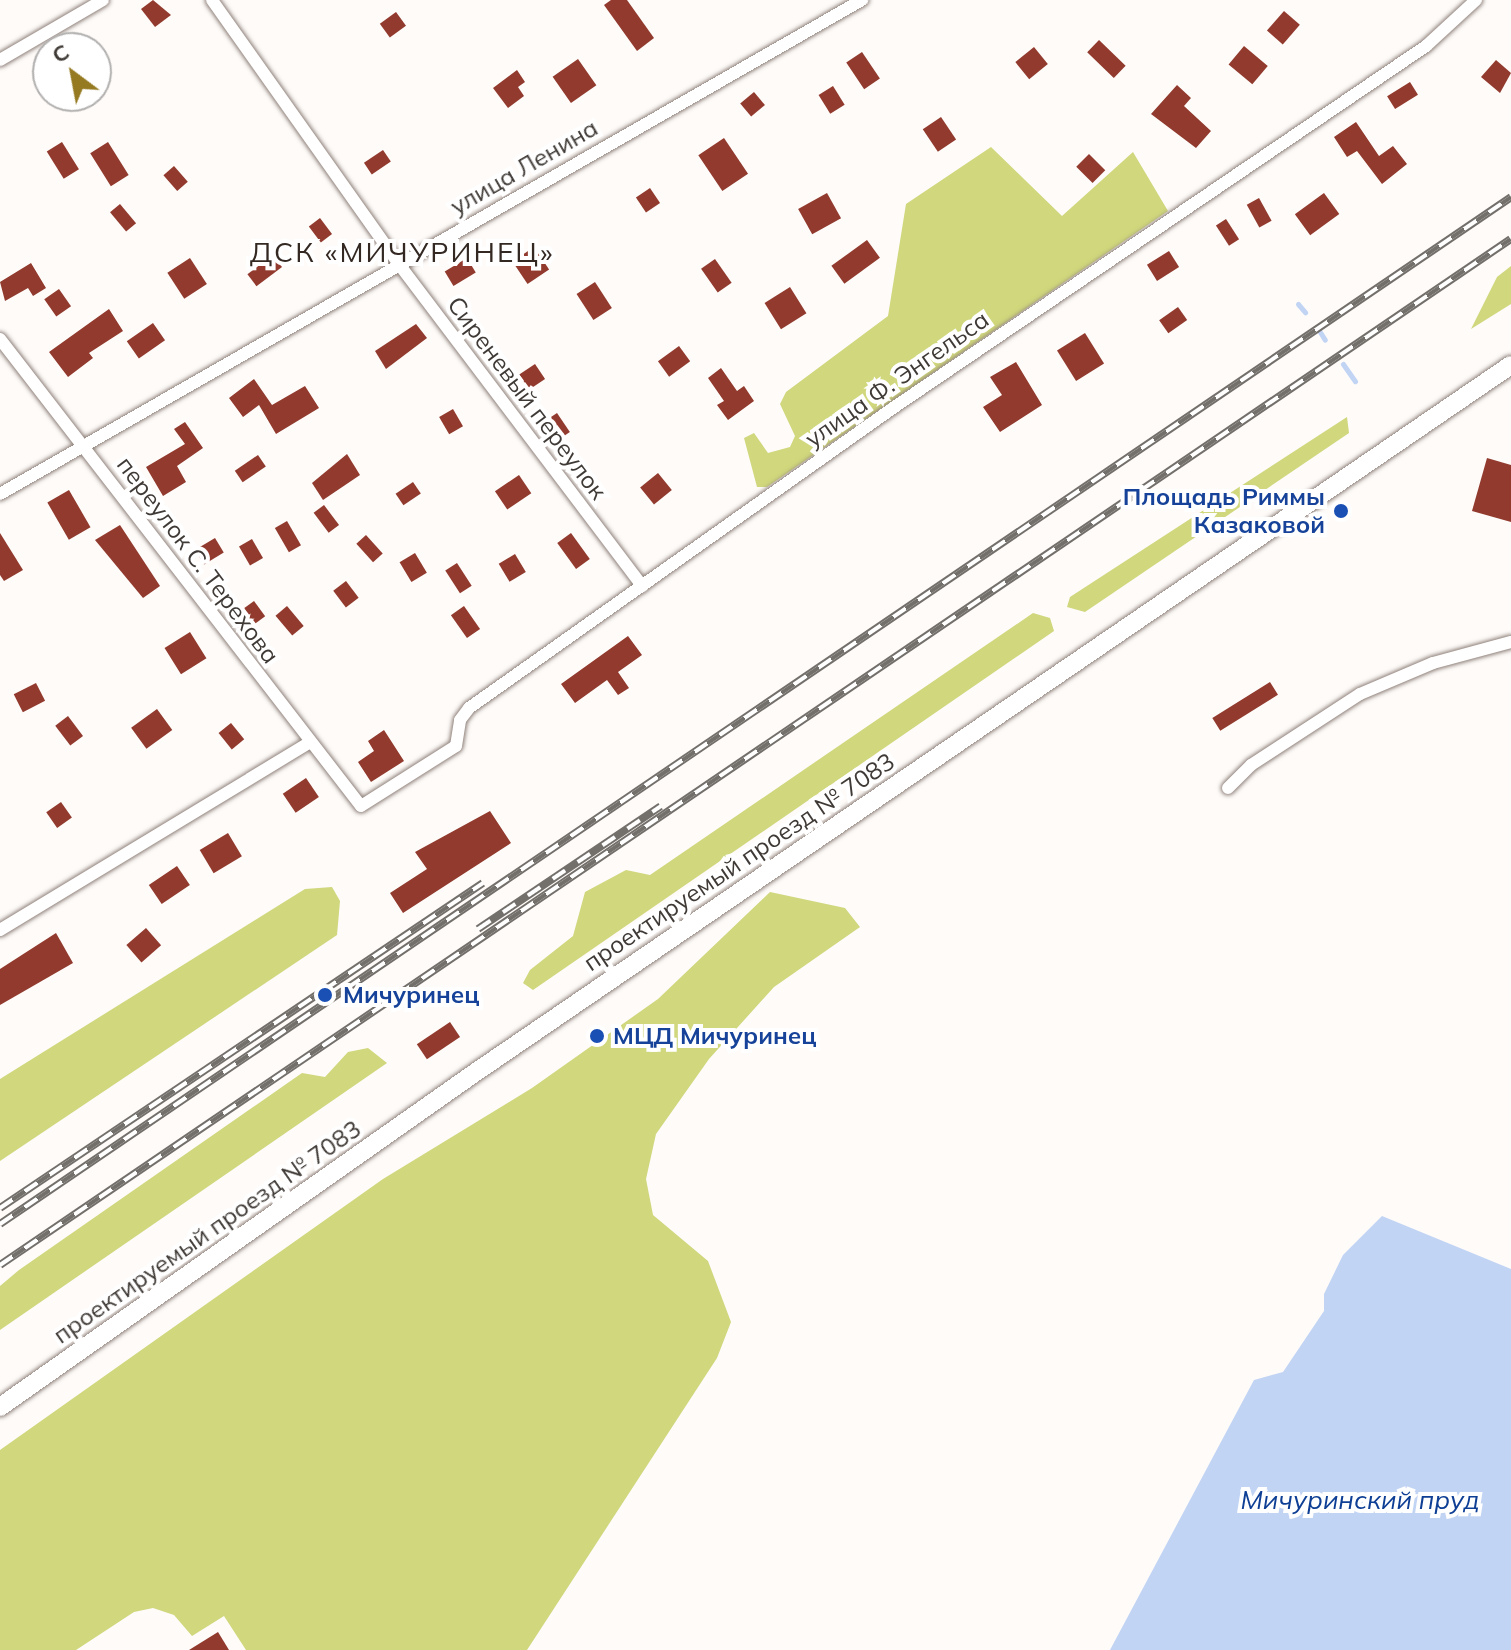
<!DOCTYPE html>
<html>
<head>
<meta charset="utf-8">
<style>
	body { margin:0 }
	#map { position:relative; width:1511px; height:1650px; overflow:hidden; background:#fefbf9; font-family:Mulish,sans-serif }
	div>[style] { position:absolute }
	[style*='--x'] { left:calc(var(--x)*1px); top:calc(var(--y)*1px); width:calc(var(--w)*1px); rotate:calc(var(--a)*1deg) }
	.green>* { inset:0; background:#d0d77c }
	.water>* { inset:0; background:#c2d4f4 }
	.stream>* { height:5px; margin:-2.5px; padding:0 2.5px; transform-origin:2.5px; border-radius:2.5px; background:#c2d4f4 }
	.building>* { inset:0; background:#913a2d; transform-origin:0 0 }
	.roads { filter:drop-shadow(0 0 2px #8f817a) drop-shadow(0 0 2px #8f817a) }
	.street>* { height:12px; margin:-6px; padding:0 6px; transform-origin:6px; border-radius:6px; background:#fff }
	.secondary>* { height:18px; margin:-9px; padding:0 9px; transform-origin:9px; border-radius:9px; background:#fff }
	.rail>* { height:8px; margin-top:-4px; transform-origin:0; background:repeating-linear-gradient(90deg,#fff 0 15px,#736f6b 0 30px); box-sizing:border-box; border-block:2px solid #736f6b }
	.dots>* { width:22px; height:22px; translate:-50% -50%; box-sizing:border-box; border:4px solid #fff; border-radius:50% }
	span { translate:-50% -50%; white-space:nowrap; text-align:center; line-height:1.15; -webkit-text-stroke:8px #fff; paint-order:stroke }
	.street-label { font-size:24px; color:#3f3a36 }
	.transit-label { font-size:24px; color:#164399; font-weight:700 }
	.right { translate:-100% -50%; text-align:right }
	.left { translate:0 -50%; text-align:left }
	.water-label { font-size:26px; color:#0e3f95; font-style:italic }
	.quarter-label { font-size:28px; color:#332822; letter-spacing:2px }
	.north { position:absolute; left:32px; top:32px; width:80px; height:80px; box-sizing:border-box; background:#fff; border:2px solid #b2b0af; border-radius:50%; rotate:328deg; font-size:22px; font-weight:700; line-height:32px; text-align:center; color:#3f3a36 }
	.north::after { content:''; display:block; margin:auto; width:28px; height:36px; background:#957a21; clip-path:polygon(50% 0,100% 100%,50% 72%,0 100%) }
</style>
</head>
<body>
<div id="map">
	<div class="green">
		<div style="clip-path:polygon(991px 147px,1062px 216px,1133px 152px,1168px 211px,767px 487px,757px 487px,744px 438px,754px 433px,768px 453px,790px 447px,795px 436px,780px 404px,786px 392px,888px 316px,906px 204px)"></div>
		<div style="clip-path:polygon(1511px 266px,1511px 304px,1471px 329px,1497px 277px)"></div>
		<div style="clip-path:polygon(1347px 417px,1349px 433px,1085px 612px,1067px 607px,1070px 597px)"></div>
		<div style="clip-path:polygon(1033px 613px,1050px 618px,1054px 631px,533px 990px,523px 983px,530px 970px,573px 936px,585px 892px,626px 870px,650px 875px)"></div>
		<div style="clip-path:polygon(332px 887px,340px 901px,337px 935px,0 1161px,0 1079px,305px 889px)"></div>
		<div style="clip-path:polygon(770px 892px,845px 908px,860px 927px,774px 987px,709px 1059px,656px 1134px,646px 1179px,653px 1215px,708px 1261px,731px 1322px,717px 1358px,527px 1650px,246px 1650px,224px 1616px,192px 1636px,174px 1615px,153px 1608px,134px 1612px,76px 1650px,0 1650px,0 1450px,383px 1179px,532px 1088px,658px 999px)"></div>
		<div style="clip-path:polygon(368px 1048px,387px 1063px,0 1330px,0 1286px,19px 1270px,302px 1073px,325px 1077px,348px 1052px)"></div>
	</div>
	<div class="water">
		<div style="clip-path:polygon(1382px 1216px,1511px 1269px,1511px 1650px,1110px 1650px,1254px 1380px,1283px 1372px,1324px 1311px,1324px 1294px,1343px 1255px)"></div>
	</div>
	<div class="stream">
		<div style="--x:1298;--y:304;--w:11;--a:49"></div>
		<div style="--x:1320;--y:332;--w:9;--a:58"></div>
		<div style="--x:1343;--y:364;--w:21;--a:55"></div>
	</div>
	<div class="building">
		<div style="clip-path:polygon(153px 0,171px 15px,155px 27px,141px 9px)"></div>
		<div style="clip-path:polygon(611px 0,627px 0,654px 38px,637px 51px,604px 5px)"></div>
		<div style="left:1284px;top:11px;width:21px;height:26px;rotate:41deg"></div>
		<div style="left:396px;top:12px;width:17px;height:20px;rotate:54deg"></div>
		<div style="left:1099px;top:40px;width:37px;height:17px;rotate:44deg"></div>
		<div style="left:1244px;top:46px;width:31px;height:24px;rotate:40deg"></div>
		<div style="left:1034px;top:47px;width:22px;height:24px;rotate:51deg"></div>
		<div style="left:862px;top:52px;width:32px;height:19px;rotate:56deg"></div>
		<div style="left:578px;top:59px;width:32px;height:31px;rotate:55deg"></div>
		<div style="clip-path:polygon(1496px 60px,1511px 73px,1500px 93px,1481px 77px)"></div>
		<div style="clip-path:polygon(517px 70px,525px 82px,518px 87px,524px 96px,508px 108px,493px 88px)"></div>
		<div style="left:1410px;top:82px;width:15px;height:27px;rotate:58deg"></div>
		<div style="clip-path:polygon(1177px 85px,1191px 98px,1184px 106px,1211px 131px,1196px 148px,1151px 114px)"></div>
		<div style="left:833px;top:86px;width:22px;height:17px;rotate:58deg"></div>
		<div style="left:754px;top:92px;width:17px;height:18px;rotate:50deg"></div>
		<div style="left:941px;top:117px;width:27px;height:22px;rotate:56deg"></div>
		<div style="clip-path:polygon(1356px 122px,1379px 156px,1393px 146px,1407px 164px,1382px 184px,1357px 151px,1347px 157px,1334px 137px)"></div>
		<div style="left:724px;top:138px;width:43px;height:31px;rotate:56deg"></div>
		<div style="left:62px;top:142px;width:32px;height:18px;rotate:58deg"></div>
		<div style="left:108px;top:142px;width:39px;height:21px;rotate:58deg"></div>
		<div style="left:383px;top:150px;width:14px;height:23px;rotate:56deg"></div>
		<div style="left:1089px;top:154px;width:23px;height:18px;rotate:45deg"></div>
		<div style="left:174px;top:166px;width:21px;height:14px;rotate:49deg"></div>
		<div style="left:650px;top:188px;width:18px;height:17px;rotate:56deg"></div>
		<div style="left:827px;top:193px;width:29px;height:33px;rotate:61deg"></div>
		<div style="left:1324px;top:193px;width:26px;height:36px;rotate:54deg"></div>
		<div style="left:1259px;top:198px;width:26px;height:14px;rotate:61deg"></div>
		<div style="left:120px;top:204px;width:25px;height:13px;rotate:50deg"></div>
		<div style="left:320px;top:218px;width:20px;height:14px;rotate:53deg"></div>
		<div style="left:1226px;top:219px;width:24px;height:12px;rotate:57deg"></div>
		<div style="left:867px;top:240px;width:22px;height:44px;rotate:54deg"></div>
		<div style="left:534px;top:247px;width:27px;height:26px;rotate:56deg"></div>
		<div style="left:1169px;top:251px;width:19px;height:26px;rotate:58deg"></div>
		<div style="left:273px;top:255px;width:15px;height:32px;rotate:53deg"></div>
		<div style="left:190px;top:258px;width:31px;height:27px;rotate:57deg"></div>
		<div style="left:467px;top:258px;width:17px;height:26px;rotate:59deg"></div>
		<div style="left:715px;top:259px;width:29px;height:17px;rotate:55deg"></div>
		<div style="clip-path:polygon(31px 263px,46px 288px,33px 296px,28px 288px,5px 301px,0 282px)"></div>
		<div style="left:595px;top:282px;width:31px;height:22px;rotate:57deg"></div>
		<div style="left:790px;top:287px;width:31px;height:30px;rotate:58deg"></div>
		<div style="left:59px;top:289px;width:21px;height:18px;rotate:55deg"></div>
		<div style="left:1178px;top:307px;width:16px;height:23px;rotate:55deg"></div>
		<div style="clip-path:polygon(109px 309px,123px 331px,89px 353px,93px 358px,68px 377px,49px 352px)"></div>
		<div style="left:153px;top:323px;width:21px;height:32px;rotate:55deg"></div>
		<div style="clip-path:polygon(416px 324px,427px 338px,386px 369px,375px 351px)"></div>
		<div style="left:1085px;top:333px;width:36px;height:33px;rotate:58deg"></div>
		<div style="left:679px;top:346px;width:19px;height:26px;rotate:54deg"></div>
		<div style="clip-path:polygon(1016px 362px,1042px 405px,1000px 432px,983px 407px,1002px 395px,990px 377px)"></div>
		<div style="left:535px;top:364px;width:18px;height:19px;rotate:56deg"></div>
		<div style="clip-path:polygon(721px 368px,737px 391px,744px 386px,754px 401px,728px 420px,717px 405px,724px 401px,708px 378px)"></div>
		<div style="clip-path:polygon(254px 379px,272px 405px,305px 386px,319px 408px,276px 434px,259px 405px,243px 417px,229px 398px)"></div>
		<div style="left:453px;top:409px;width:20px;height:16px;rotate:60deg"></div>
		<div style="left:557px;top:413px;width:23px;height:19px;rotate:56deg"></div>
		<div style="clip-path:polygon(185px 422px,203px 448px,177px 466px,186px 482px,163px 496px,146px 467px,185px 444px,174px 429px)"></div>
		<div style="clip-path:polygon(347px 454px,360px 475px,323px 500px,312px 483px)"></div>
		<div style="left:258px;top:455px;width:14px;height:28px;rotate:56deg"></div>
		<div style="clip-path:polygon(1487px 458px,1511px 465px,1511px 522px,1472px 511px)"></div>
		<div style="left:658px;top:473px;width:22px;height:23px;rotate:51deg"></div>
		<div style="left:519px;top:475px;width:22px;height:29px;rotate:56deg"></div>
		<div style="left:413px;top:482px;width:14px;height:21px;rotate:56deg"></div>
		<div style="left:69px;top:490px;width:43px;height:25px;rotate:60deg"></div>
		<div style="left:324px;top:505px;width:25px;height:13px;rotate:53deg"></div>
		<div style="left:287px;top:521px;width:28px;height:14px;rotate:60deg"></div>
		<div style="clip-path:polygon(120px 525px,160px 586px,143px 598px,95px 540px)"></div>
		<div style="clip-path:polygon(0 533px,23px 570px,4px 581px,0 575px)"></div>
		<div style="left:571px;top:533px;width:32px;height:17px;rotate:54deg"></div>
		<div style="left:366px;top:535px;width:25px;height:13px;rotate:48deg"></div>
		<div style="left:215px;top:538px;width:17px;height:23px;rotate:59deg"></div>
		<div style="left:252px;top:539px;width:22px;height:15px;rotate:60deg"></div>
		<div style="left:415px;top:553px;width:23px;height:18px;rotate:59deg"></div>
		<div style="left:515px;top:554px;width:21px;height:19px;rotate:59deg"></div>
		<div style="left:457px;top:563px;width:27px;height:14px;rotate:57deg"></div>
		<div style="left:346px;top:581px;width:21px;height:16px;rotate:53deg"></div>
		<div style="left:254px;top:601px;width:19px;height:29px;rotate:54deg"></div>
		<div style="left:287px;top:606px;width:26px;height:15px;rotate:50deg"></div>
		<div style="left:464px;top:606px;width:28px;height:16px;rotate:55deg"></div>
		<div style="left:190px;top:632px;width:31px;height:30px;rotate:58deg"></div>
		<div style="clip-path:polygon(628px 636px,642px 655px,618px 672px,629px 688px,618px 695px,607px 680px,575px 703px,561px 684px)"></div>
		<div style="left:1270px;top:682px;width:15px;height:68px;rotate:58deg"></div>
		<div style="left:36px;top:683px;width:20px;height:25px;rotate:63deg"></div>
		<div style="left:157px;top:709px;width:26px;height:32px;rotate:54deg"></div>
		<div style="left:68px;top:716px;width:25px;height:16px;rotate:53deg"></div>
		<div style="left:231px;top:723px;width:21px;height:16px;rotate:51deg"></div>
		<div style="clip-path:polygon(384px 730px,404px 761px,371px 782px,358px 762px,374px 751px,368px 741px)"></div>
		<div style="left:306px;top:778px;width:23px;height:28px;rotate:56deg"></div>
		<div style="left:61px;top:802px;width:19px;height:18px;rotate:55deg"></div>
		<div style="clip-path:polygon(490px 811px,511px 843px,403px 913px,390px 893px,427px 869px,415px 852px)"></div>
		<div style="left:228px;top:833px;width:27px;height:33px;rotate:59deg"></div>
		<div style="left:177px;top:866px;width:23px;height:34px;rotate:56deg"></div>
		<div style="left:146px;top:928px;width:23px;height:26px;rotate:49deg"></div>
		<div style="clip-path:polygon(56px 933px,73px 963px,0 1005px,0 969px)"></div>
		<div style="left:450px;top:1022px;width:18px;height:40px;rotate:56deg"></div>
		<div style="clip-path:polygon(218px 1632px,229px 1650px,189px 1650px)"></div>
	</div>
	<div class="roads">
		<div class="street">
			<div style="--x:212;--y:0;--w:322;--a:54.7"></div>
			<div style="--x:398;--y:263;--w:405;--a:52.9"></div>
			<div style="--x:0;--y:60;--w:119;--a:-30.2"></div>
			<div style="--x:0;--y:339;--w:590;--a:52.3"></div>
			<div style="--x:361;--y:806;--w:112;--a:-32.3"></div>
			<div style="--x:456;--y:746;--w:26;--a:-81"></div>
			<div style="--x:460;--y:720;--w:15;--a:-53"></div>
			<div style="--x:469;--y:708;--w:519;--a:-35.28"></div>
			<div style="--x:893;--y:408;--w:644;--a:-34.18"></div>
			<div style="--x:1426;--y:46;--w:68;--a:-42.6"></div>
			<div style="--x:0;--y:494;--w:994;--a:-29.82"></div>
			<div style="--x:1228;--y:788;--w:33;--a:-45"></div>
			<div style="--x:1251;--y:765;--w:130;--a:-33.1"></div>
			<div style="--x:1360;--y:694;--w:79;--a:-23"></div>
			<div style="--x:1433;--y:663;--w:81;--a:-15.1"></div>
			<div style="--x:0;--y:930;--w:363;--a:-31.2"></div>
		</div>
		<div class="secondary">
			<div style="--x:0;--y:1407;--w:582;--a:-35.14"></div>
			<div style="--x:476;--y:1072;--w:1253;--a:-34.34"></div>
		</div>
	</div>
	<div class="rail">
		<div style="--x:478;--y:929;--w:220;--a:-33.9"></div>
		<div style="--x:0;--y:1208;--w:582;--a:-33.94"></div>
		<div style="--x:0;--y:1224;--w:1827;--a:-34.2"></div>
		<div style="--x:0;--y:1265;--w:1826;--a:-34.18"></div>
	</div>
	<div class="dots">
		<div style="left:1341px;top:511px;background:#1a4fb4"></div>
		<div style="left:325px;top:995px;background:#1a4fb4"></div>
		<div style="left:597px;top:1036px;background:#1a4fb4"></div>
	</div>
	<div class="street-label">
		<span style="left:524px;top:167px;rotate:-30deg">улица Ленина</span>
		<span style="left:897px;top:379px;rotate:-35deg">улица Ф. Энгельса</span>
		<span style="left:527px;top:398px;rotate:53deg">Сиреневый переулок</span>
		<span style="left:198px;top:560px;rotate:53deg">переулок С. Терехова</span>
		<span style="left:739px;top:862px;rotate:-34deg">проектируемый проезд № 7083</span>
		<span style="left:207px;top:1232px;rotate:-35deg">проектируемый проезд № 7083</span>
	</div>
	<div class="transit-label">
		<span class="right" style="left:1325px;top:511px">Площадь Риммы<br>Казаковой</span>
		<span class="left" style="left:343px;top:995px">Мичуринец</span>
		<span class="left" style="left:613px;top:1036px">МЦД Мичуринец</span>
	</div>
	<div class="water-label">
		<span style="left:1360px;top:1500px">Мичуринский пруд</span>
	</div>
	<div class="quarter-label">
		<span style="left:402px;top:252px">ДСК «МИЧУРИНЕЦ»</span>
	</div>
	<div class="north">С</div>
</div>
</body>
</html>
